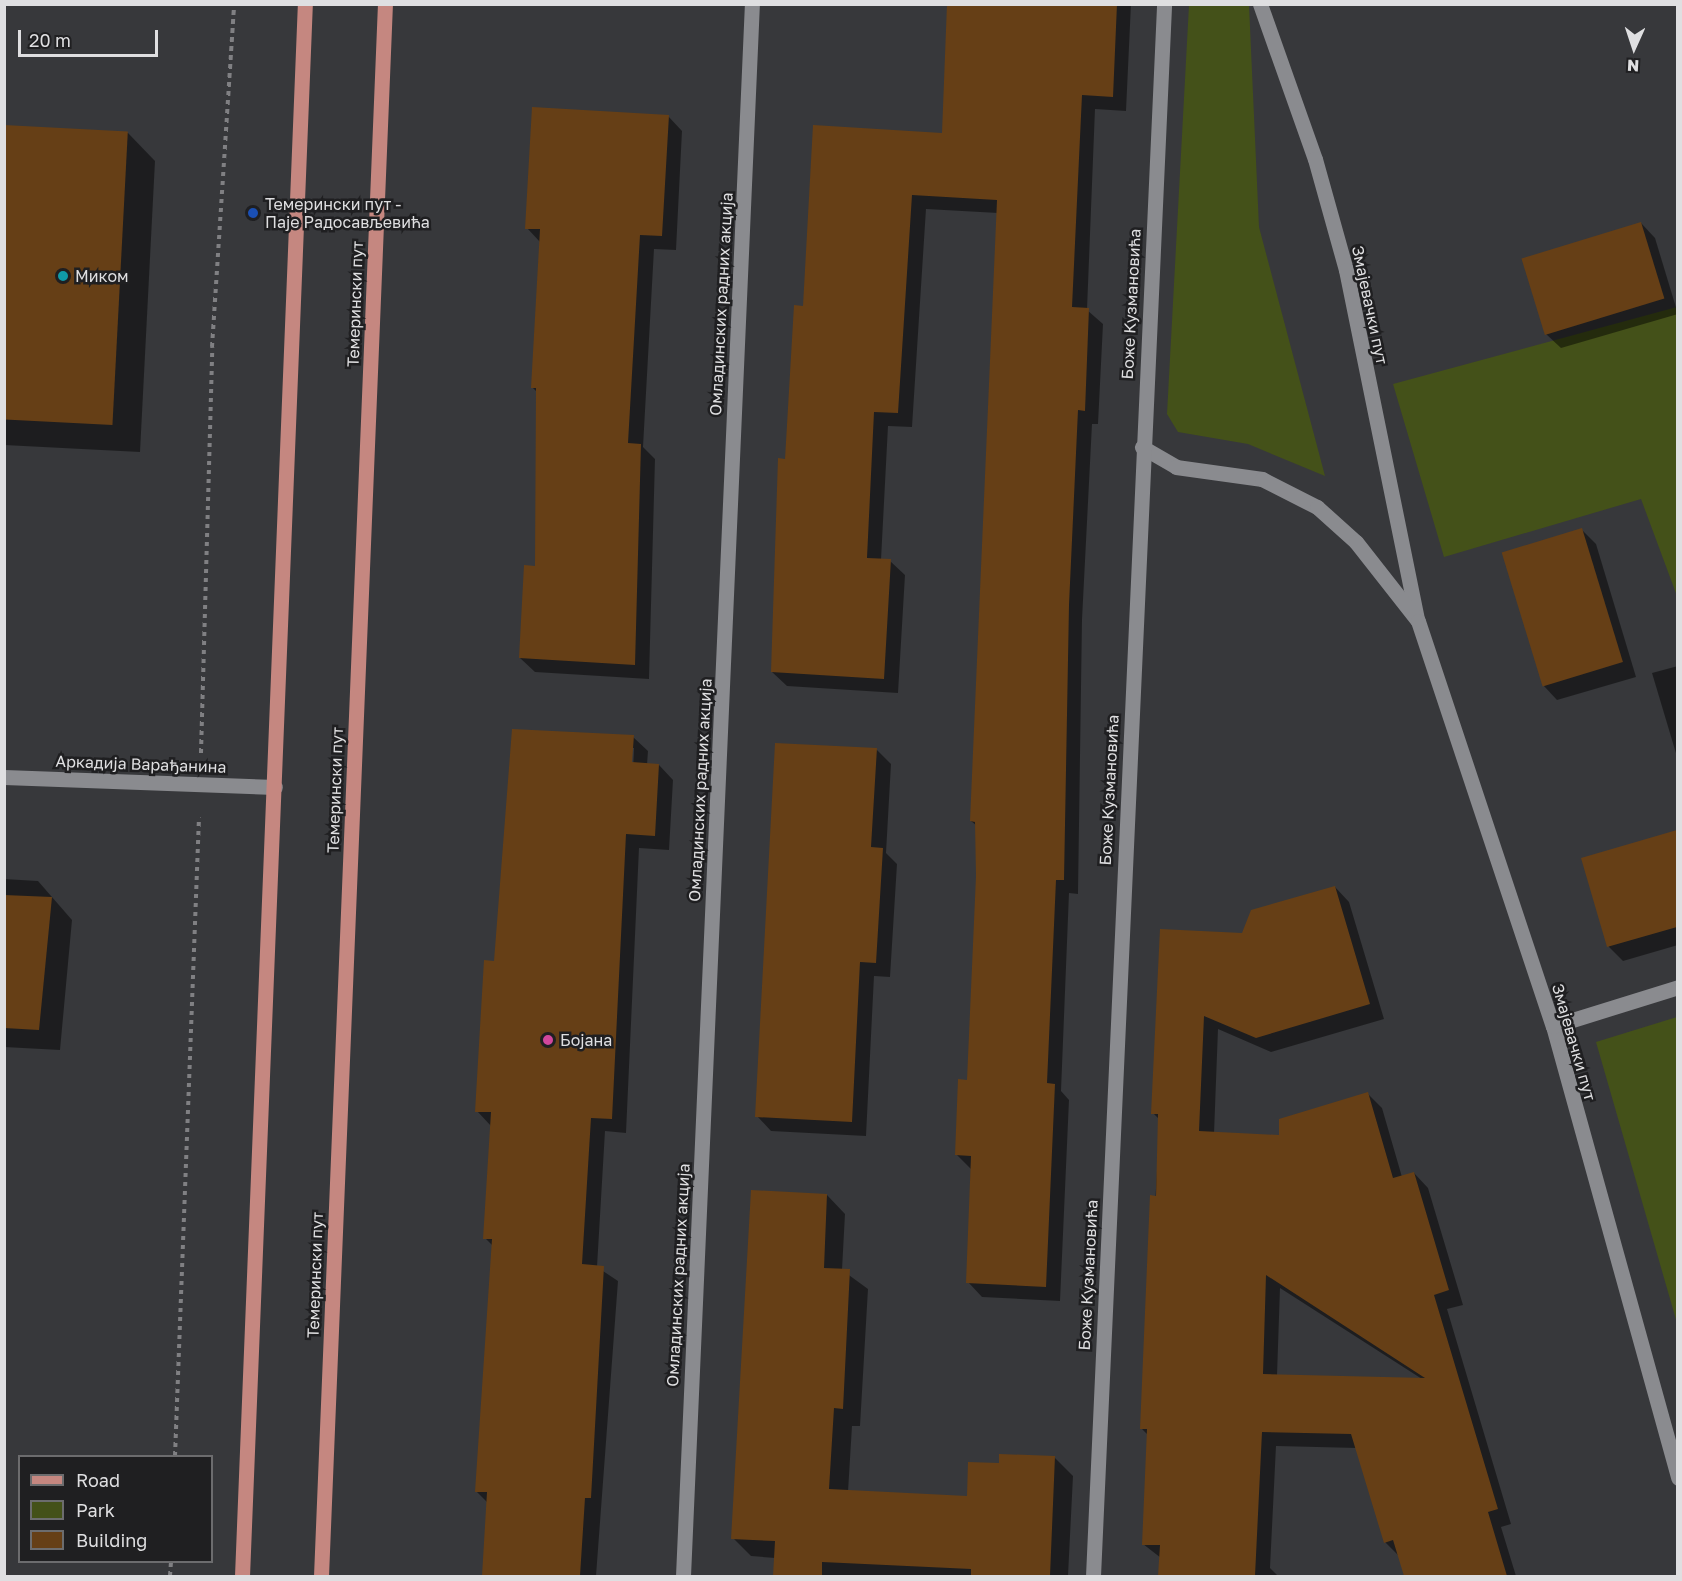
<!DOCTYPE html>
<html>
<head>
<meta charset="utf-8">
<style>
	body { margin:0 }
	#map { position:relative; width:1682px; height:1581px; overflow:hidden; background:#37383b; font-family:"Golos Text",sans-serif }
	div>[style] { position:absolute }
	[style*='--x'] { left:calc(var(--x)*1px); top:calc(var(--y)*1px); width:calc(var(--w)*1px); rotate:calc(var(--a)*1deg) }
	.green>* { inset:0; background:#445119 }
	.shadow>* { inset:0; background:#0007 }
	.building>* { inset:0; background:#663f16; transform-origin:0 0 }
	.path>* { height:4px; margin-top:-2px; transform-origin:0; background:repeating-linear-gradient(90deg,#808083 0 4.5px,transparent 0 9px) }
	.minor>* { height:15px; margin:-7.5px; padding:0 7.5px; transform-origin:7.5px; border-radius:7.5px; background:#8a8b8f }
	.major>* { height:15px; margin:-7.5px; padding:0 7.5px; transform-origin:7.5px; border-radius:7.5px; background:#c58780 }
	.dots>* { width:16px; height:16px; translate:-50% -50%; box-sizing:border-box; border:3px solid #1f1f21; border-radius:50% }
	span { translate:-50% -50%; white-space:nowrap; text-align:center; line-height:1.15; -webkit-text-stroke:5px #1f1f21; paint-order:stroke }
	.poi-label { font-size:16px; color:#dfdfe1 }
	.left { translate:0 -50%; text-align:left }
	.street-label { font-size:16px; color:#dfdfe1 }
	.frame { position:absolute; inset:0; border:6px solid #dfdfe1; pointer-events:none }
	.legend { position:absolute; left:18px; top:1455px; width:195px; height:108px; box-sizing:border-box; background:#1f1f21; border:2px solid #6c6c6e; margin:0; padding:8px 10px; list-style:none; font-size:18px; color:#dfdfe1 }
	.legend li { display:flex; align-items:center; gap:12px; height:30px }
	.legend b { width:30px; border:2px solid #6c6c6e }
	.north { position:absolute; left:1604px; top:18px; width:60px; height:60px; -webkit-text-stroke:4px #1f1f21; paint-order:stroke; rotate:183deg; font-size:16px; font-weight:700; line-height:24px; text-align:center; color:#dfdfe1 }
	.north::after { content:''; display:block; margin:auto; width:21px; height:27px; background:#dfdfe1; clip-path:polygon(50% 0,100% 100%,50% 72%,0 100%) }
	.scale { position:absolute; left:18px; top:30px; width:140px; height:27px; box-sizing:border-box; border:3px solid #dfdfe1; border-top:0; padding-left:8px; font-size:18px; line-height:21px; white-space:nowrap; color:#dfdfe1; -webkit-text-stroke:4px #1f1f21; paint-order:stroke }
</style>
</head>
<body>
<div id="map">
	<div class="green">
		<div style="clip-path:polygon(1189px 5px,1249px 5px,1259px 227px,1325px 476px,1248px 444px,1178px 432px,1167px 414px)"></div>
		<div style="clip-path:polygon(1677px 307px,1677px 596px,1641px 499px,1444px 557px,1393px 384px)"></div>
		<div style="clip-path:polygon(1677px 1017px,1678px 1017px,1677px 1323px,1596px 1042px)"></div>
	</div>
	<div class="shadow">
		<div style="clip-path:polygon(949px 4px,1131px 4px,1126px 111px,1095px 109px,1087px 310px,1103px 324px,1098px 424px,1092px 424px,1082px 620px,1078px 894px,1069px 893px,1061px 1091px,1069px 1100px,1060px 1301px,982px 1297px,968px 1282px,971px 1169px,957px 1155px,968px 1081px,978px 876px,977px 826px,971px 821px,998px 213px,926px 209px,912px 427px,888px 426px,881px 560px,890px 561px,905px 575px,898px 693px,787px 686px,772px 672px,786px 460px,804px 307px,943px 135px)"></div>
		<div style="clip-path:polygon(668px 116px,682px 131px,676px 250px,654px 249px,643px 447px,655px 459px,649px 679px,535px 672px,520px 658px,536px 567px,537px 392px,532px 387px,540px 242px,527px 228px)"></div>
		<div style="clip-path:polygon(4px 127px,128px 133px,155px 161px,140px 452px,4px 445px)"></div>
		<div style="clip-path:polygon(1641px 223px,1655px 238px,1678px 314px,1561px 348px,1546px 334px)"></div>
		<div style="clip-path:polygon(1582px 530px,1596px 544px,1636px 677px,1557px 700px,1543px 685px)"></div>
		<div style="clip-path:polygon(1678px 666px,1678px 760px,1652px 673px)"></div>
		<div style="clip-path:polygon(evenodd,633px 737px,648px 751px,647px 765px,659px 765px,673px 780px,669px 850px,639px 848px,626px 1133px,605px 1131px,597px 1267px,618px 1281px,596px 1576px,484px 1576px,488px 1503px,476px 1491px,493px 1246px,485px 1238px,491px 1126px,477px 1111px,496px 962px,633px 737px,631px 748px,634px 748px,633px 770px,630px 770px,631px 748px)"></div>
		<div style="clip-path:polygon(876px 749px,891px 764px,886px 853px,897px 864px,890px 977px,874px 976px,866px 1136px,771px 1131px,757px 1116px)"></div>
		<div style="clip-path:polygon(1678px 831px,1678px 945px,1623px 961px,1609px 947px,1582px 859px)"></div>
		<div style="clip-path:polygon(4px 879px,38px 881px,72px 920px,60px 1050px,4px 1047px)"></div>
		<div style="clip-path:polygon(evenodd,1335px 887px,1349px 902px,1384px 1019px,1271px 1052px,1218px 1029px,1214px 1134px,1281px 1137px,1368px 1094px,1382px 1108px,1402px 1177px,1414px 1173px,1428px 1188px,1463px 1305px,1447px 1309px,1511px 1524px,1501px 1527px,1516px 1576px,1406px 1576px,1400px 1557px,1385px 1542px,1357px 1448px,1276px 1446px,1270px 1568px,1278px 1576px,1160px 1576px,1161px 1558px,1143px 1544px,1148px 1435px,1142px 1429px,1160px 1120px,1153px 1113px,1243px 934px,1335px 887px,1280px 1288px,1422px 1379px,1277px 1376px,1280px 1288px)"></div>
		<div style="clip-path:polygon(827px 1195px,845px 1214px,842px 1270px,868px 1289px,860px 1426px,852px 1426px,848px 1492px,969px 1498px,1000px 1465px,1054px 1457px,1073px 1476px,1068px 1576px,775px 1576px,775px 1558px,751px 1556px,733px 1538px)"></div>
	</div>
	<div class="building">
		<div style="clip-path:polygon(947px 4px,1117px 4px,1113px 97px,1082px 95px,1072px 307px,1089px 308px,1085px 411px,1078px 410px,1069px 605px,1064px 880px,1056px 880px,1047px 1083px,1055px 1084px,1046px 1287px,966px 1283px,971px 1156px,955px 1155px,958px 1079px,967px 1080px,976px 876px,975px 822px,970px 821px,997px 200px,912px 195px,898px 413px,874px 412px,867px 558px,891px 559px,884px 679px,771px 672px,778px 458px,785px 459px,794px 305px,803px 306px,813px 125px,942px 133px)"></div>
		<div style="clip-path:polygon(532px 107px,669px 115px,662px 236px,640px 235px,628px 443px,641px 444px,635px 665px,519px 658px,524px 565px,535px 566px,536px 388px,531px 388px,540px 229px,525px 229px)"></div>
		<div style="left:4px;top:125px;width:124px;height:294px;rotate:3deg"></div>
		<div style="left:1641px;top:222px;width:80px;height:125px;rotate:73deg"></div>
		<div style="left:1582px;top:528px;width:140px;height:84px;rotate:73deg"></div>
		<div style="clip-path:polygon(512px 729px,634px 735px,632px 762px,659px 764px,655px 836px,626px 834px,612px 1119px,591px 1118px,582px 1264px,604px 1266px,591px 1498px,585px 1498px,580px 1576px,482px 1576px,487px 1492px,475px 1492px,492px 1239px,483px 1239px,491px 1112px,475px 1112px,484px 960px,494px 961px)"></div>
		<div style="clip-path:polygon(775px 743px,877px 748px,871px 847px,883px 848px,876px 963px,860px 962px,852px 1122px,755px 1117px)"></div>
		<div style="clip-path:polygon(1677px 830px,1677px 927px,1607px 947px,1581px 858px)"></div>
		<div style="clip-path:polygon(evenodd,1335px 886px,1370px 1004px,1256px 1038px,1204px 1016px,1199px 1131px,1279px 1135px,1279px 1119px,1368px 1092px,1393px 1178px,1414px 1172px,1449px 1290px,1434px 1295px,1498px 1509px,1488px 1512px,1507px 1576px,1404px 1576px,1393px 1540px,1384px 1543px,1351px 1434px,1262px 1432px,1255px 1576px,1158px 1576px,1160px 1545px,1142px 1545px,1147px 1429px,1140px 1429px,1150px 1195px,1156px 1196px,1158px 1114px,1151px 1114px,1160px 929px,1242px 933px,1251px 910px,1335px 886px,1266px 1275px,1425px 1378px,1263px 1374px,1266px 1275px)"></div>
		<div style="clip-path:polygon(4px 895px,52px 897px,39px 1030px,4px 1028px)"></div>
		<div style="clip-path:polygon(751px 1190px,827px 1194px,824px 1268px,850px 1269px,843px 1409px,834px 1408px,829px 1489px,967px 1496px,968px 1462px,999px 1463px,999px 1454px,1055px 1456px,1050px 1576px,971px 1576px,971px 1569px,822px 1562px,822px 1576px,773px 1576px,775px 1541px,731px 1539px)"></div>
	</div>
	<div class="path">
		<div style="--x:201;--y:753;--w:406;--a:-88.4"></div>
		<div style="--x:212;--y:347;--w:344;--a:-86.3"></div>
		<div style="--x:175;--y:1456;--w:639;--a:-87.85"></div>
		<div style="--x:170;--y:1576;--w:14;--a:-86"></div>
	</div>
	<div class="minor">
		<div style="--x:1260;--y:4;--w:164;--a:70.5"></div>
		<div style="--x:1315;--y:159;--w:115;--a:74.4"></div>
		<div style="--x:1346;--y:270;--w:355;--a:78.5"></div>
		<div style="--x:1142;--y:447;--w:39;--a:30"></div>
		<div style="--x:1176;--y:467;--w:87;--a:7.9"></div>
		<div style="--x:1262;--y:479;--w:62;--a:27"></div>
		<div style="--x:1317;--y:507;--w:52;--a:41.9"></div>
		<div style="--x:1356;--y:542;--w:100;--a:51.9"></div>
		<div style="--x:1418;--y:621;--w:427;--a:71.6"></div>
		<div style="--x:1553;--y:1026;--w:469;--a:74.5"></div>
		<div style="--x:4;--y:777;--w:271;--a:2.1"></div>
		<div style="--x:1553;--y:1026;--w:131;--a:-17.3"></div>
		<div style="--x:683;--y:1576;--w:1574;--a:-87.49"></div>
		<div style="--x:1093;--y:1576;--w:1574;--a:-87.41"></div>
	</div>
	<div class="major">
		<div style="--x:242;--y:1576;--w:1573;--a:-87.71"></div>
		<div style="--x:321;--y:1576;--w:1573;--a:-87.67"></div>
	</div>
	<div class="dots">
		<div style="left:253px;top:213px;background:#1a4fb4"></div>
		<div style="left:63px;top:276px;background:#0f9aa8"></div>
		<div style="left:548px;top:1040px;background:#d1479c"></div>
	</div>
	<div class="poi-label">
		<span class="left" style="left:265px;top:213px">Темерински пут -<br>Паје Радосављевића</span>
		<span class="left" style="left:75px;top:276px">Миком</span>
		<span class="left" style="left:560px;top:1040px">Бојана</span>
	</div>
	<div class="street-label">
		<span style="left:355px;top:304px;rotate:-88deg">Темерински пут</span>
		<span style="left:721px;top:304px;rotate:-87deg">Омладинских радних акција</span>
		<span style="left:1131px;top:304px;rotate:-87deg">Боже Кузмановића</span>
		<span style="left:1370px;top:305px;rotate:78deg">Змајевачки пут</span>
		<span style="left:141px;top:764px;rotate:2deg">Аркадија Варађанина</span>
		<span style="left:335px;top:790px;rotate:-88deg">Темерински пут</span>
		<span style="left:700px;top:790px;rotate:-87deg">Омладинских радних акција</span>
		<span style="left:1109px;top:790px;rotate:-87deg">Боже Кузмановића</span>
		<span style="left:1574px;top:1042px;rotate:74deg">Змајевачки пут</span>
		<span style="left:315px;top:1275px;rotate:-88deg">Темерински пут</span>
		<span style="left:678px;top:1275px;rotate:-87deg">Омладинских радних акција</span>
		<span style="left:1088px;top:1275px;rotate:-87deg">Боже Кузмановића</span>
	</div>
	<div class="frame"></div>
	<ul class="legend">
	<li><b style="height:8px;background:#c58780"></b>Road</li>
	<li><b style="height:16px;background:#445119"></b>Park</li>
	<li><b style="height:16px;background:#663f16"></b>Building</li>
	</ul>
	<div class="north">N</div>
	<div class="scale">20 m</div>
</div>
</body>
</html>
